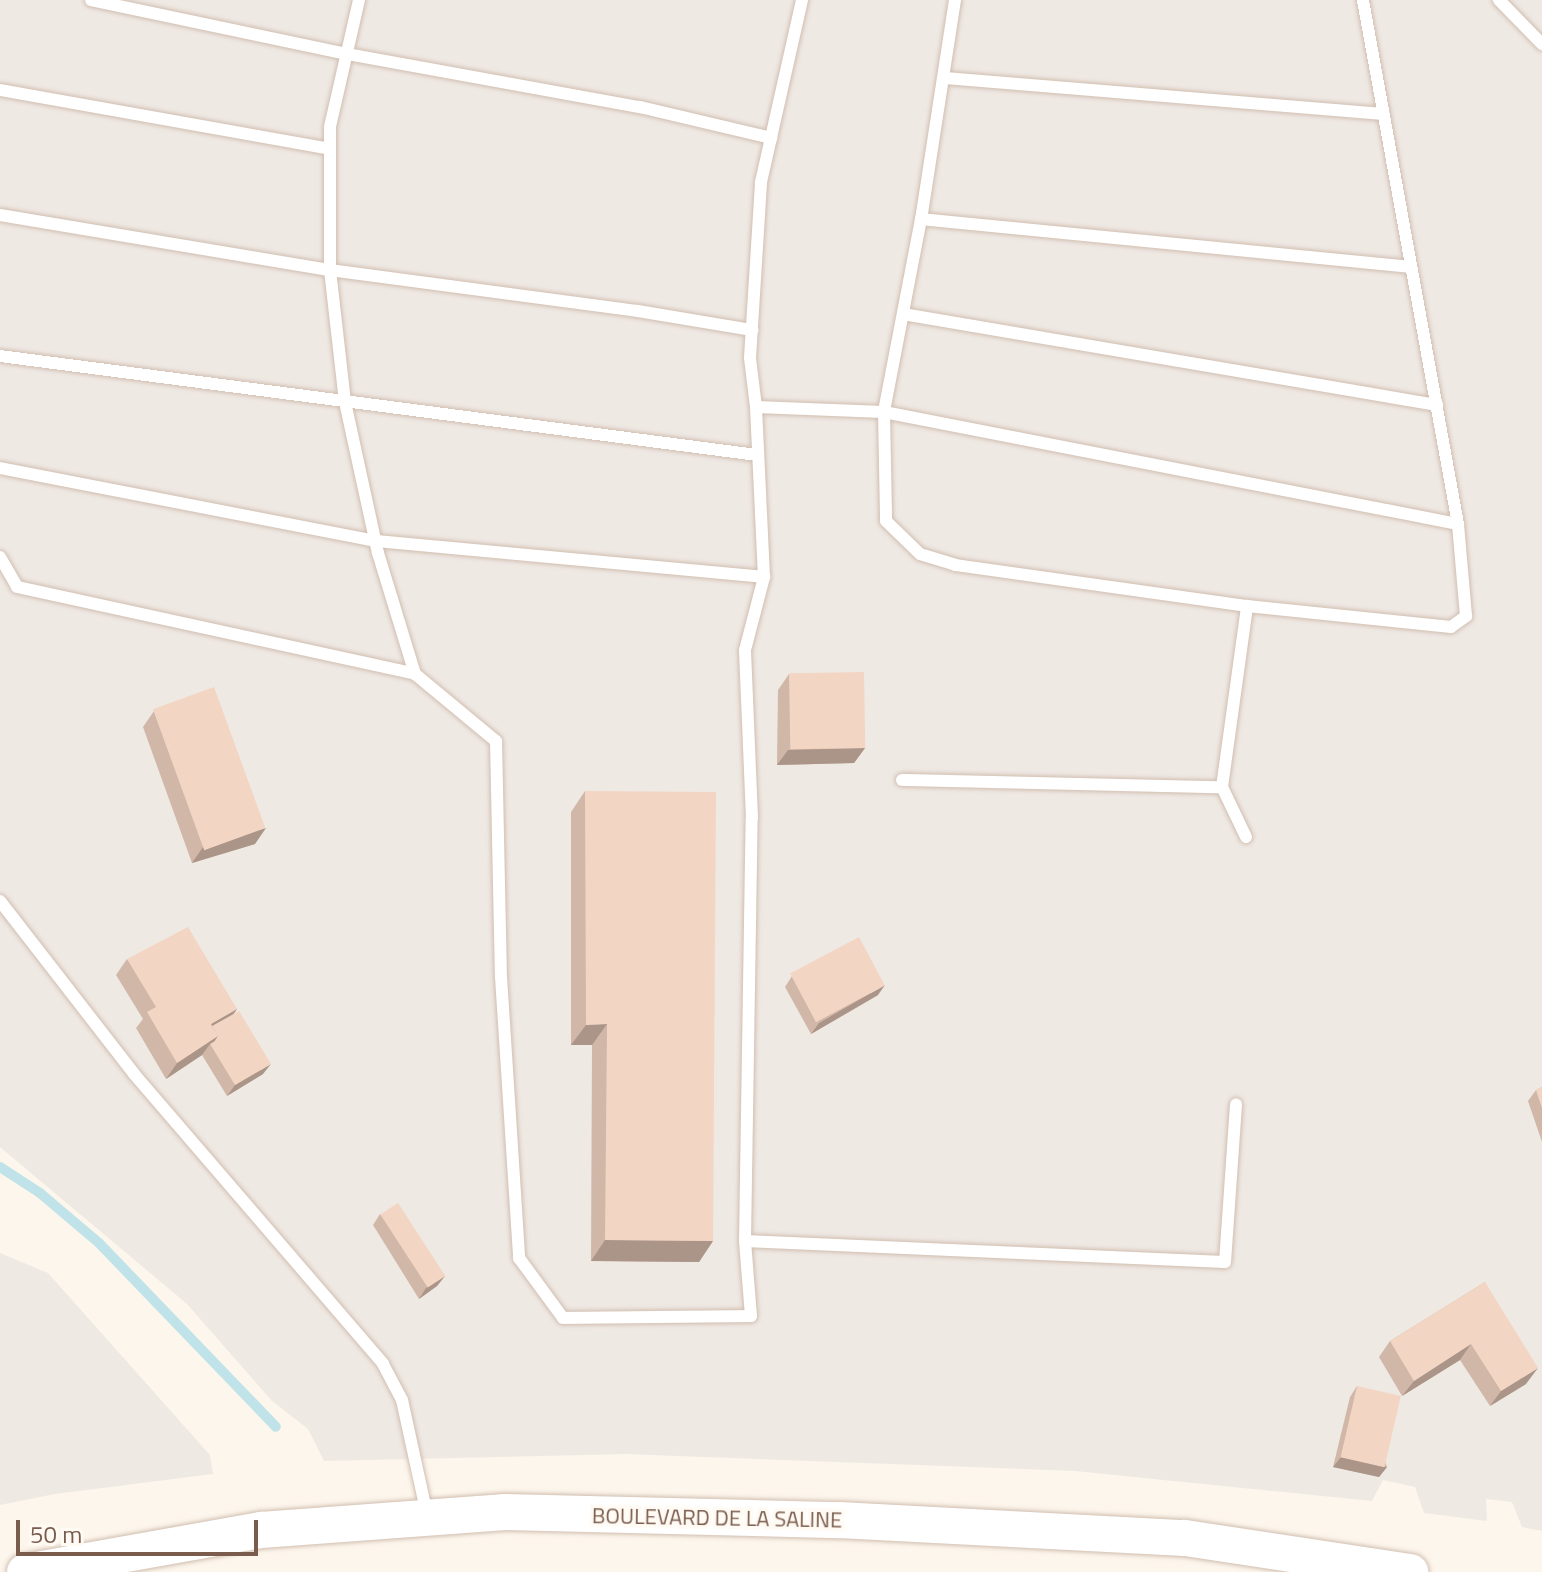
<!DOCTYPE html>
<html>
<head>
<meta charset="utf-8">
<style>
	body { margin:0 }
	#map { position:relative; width:1542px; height:1572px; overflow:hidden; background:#fdf6ec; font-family:"Titillium Web",sans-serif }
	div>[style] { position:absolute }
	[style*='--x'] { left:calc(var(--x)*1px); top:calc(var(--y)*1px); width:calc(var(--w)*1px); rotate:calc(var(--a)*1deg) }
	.industrial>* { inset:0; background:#efe9e4 }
	.stream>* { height:10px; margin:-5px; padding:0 5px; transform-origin:5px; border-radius:5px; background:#bfe3e8 }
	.roads { filter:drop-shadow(0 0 2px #d1beb0) drop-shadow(0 0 2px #d1beb0) }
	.service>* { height:12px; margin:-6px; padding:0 6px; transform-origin:6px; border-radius:6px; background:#fff }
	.secondary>* { height:36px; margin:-18px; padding:0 18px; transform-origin:18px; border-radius:18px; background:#fff }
	.wall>* { inset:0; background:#d1b7a8 }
	.shaded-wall>* { inset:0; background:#aa9588 }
	.building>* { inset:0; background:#f3d5c3; transform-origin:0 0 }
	span { translate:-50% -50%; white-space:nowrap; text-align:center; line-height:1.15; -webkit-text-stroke:7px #fffaf3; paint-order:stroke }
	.street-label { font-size:22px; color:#7a5c4d }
	.scale { position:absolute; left:16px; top:1520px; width:242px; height:36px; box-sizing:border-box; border:4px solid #7a5c4d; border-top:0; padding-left:10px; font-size:24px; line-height:28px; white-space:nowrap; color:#7a5c4d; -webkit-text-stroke:6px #fffaf3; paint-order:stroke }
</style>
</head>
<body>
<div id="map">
	<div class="industrial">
		<div style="clip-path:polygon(0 0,1542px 0,1542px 1531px,1522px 1527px,1512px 1502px,1486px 1499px,1487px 1521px,1424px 1513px,1415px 1487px,1383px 1480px,1372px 1501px,1075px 1471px,626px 1454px,324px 1461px,308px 1429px,272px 1401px,187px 1304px,0 1147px)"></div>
		<div style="clip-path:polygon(0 1253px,48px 1273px,210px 1455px,213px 1474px,55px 1494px,0 1505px)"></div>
	</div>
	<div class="stream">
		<div style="--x:0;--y:1167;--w:48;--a:33"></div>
		<div style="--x:40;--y:1193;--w:77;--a:40.3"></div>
		<div style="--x:99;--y:1243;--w:255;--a:46.1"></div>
	</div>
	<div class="roads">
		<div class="service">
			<div style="--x:91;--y:0;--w:262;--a:11.9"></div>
			<div style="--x:347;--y:54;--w:298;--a:10.3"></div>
			<div style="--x:640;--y:107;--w:135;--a:13.3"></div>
			<div style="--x:359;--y:0;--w:130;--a:102.9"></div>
			<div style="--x:330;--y:127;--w:143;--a:90"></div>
			<div style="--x:330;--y:270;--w:133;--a:83.5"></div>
			<div style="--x:345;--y:402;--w:155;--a:77.7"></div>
			<div style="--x:378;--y:553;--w:127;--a:73"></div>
			<div style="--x:415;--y:674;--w:105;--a:39.6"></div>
			<div style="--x:496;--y:741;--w:236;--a:88.8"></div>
			<div style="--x:501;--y:977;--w:282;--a:86.3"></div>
			<div style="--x:519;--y:1258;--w:74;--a:53.7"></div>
			<div style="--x:563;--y:1318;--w:188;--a:-0.6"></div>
			<div style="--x:751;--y:1316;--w:75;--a:-94.6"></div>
			<div style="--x:745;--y:1241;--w:423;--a:-89.1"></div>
			<div style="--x:752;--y:818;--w:168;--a:-92.4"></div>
			<div style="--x:745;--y:650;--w:75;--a:-75.4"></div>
			<div style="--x:764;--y:577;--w:170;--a:-92.7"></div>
			<div style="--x:756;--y:407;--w:49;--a:-97"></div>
			<div style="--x:750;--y:358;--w:176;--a:-86.4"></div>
			<div style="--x:761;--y:182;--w:187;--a:-77.3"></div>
			<div style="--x:955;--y:0;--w:222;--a:98.8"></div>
			<div style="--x:921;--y:219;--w:197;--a:100.9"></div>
			<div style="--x:884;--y:412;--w:585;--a:11.04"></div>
			<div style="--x:1499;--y:0;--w:62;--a:45.7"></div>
			<div style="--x:945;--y:78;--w:440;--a:4.7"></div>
			<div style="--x:0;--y:90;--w:335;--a:10.1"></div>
			<div style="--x:0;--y:215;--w:335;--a:9.5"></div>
			<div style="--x:330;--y:270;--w:311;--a:7.6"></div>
			<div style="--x:638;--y:311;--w:116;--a:9.5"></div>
			<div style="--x:921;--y:219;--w:492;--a:5.6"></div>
			<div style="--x:903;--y:314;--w:542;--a:9.67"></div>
			<div style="--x:0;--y:356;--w:763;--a:7.45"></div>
			<div style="--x:756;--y:407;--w:128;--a:2.2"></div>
			<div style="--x:884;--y:412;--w:109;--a:88.9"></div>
			<div style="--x:886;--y:521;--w:47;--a:44.1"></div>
			<div style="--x:920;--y:554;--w:37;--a:17"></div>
			<div style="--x:955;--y:565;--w:295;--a:8"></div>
			<div style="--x:0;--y:468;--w:384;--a:11"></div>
			<div style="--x:377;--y:541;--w:389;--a:5.3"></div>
			<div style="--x:0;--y:557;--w:34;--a:60"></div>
			<div style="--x:17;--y:587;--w:407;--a:12.3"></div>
			<div style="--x:902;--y:780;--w:320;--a:1.3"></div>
			<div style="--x:1246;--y:837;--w:55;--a:-115.6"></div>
			<div style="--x:1222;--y:787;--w:183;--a:-82.1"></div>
			<div style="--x:1247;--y:606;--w:205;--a:5.9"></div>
			<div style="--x:1451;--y:627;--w:19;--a:-36"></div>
			<div style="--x:1466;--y:616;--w:92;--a:-95"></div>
			<div style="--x:1458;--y:524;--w:533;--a:-100.28"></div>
			<div style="--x:0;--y:901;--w:219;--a:52.2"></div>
			<div style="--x:134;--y:1074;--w:382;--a:49.3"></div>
			<div style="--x:383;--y:1364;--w:41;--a:62.2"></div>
			<div style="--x:402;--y:1400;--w:118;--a:77.7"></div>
			<div style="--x:745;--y:1241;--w:480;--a:2.5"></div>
			<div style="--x:1225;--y:1262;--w:158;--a:-86"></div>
		</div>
		<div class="secondary">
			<div style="--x:25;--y:1572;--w:240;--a:-10.1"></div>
			<div style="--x:261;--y:1530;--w:245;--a:-4.2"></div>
			<div style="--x:505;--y:1512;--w:334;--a:1.4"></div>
			<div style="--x:839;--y:1520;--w:346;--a:3"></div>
			<div style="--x:1185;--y:1538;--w:228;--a:8.6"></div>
		</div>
	</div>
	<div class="wall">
		<div style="clip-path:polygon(789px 674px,865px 748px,854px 763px,777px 765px,778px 690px)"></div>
		<div style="clip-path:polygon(154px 711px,255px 844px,192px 863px,143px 727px)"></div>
		<div style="clip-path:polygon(585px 791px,713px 1241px,699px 1262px,591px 1261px,592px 1045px,571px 1045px,571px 812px)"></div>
		<div style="clip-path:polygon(127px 959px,237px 1009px,234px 1014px,263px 1074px,227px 1096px,202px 1055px,166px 1079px,136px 1028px,143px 1019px,116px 975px)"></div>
		<div style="clip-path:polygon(792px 976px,878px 995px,811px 1034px,785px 987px)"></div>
		<div style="clip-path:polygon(1542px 1087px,1542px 1142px,1528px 1101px,1536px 1090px)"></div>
		<div style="clip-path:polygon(380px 1214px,445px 1276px,437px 1286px,419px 1299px,373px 1225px)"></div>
		<div style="clip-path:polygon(1485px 1282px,1526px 1384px,1490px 1406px,1460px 1360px,1402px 1396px,1379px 1357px,1390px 1341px)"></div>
		<div style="clip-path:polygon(1357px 1386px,1387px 1467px,1379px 1477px,1333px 1467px,1350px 1397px)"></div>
	</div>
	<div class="shaded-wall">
		<div style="clip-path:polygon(865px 748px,854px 763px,777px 765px,788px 750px)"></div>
		<div style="clip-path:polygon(266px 828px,255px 844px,192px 863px,203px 847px)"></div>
		<div style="clip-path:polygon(885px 985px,878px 995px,811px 1034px,819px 1023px)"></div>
		<div style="clip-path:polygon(237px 1009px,226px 1024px,210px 1034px,211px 1024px)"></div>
		<div style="clip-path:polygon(607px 1024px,592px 1045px,571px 1045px,586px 1025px)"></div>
		<div style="clip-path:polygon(218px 1036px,211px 1046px,210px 1044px,202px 1055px,166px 1079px,177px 1063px)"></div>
		<div style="clip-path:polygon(271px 1064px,263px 1074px,227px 1096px,235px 1085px)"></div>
		<div style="clip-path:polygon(605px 1240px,713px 1241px,699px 1262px,591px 1261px)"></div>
		<div style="clip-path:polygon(445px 1276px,437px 1286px,419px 1299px,426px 1288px)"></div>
		<div style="clip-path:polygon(1471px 1344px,1460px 1360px,1402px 1396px,1414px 1381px)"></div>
		<div style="clip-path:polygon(1538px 1368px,1526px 1384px,1490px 1406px,1501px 1391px)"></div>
		<div style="clip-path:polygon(1341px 1457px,1387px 1467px,1379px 1477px,1333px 1467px)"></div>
	</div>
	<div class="building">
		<div style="left:864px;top:672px;width:76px;height:75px;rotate:89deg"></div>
		<div style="left:214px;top:687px;width:150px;height:65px;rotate:70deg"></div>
		<div style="clip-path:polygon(585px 791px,716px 792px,713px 1241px,605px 1240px,607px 1024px,586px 1025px)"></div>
		<div style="clip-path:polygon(188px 927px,237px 1009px,211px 1024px,218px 1036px,177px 1063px,147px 1012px,156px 1007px,127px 959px)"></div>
		<div style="left:859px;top:937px;width:55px;height:78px;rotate:62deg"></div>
		<div style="clip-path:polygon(239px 1011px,271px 1064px,235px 1085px,210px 1044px,215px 1041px,218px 1036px,212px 1026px)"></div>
		<div style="clip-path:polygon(1542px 1087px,1542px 1108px,1536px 1090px)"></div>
		<div style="left:398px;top:1203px;width:87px;height:21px;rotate:57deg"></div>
		<div style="clip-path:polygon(1485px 1282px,1538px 1368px,1501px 1391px,1471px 1344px,1414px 1381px,1390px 1341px)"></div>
		<div style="left:1357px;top:1386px;width:45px;height:73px;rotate:13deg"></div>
	</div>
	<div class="street-label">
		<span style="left:717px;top:1518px;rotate:1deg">BOULEVARD DE LA SALINE</span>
	</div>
	<div class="scale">50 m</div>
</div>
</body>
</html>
